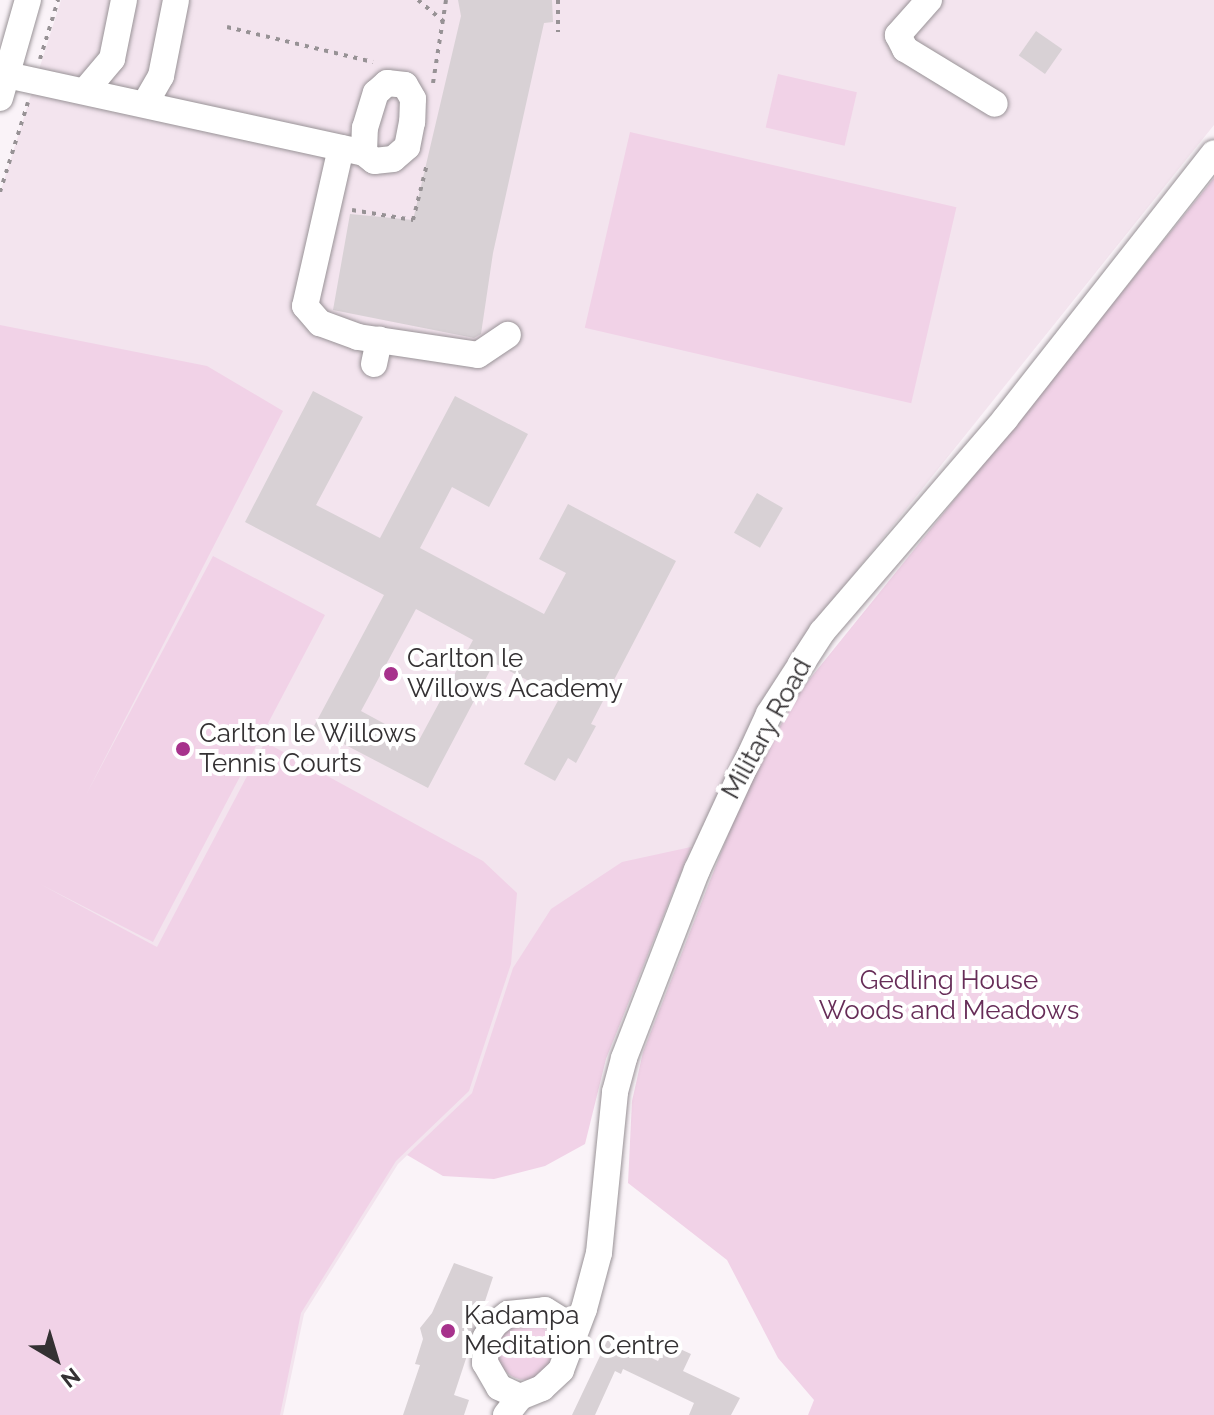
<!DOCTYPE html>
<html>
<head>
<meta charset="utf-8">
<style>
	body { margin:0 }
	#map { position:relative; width:1214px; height:1415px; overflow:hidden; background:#faf3f8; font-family:Raleway,sans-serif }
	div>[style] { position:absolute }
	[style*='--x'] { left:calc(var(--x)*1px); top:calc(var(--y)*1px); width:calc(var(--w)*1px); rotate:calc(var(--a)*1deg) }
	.built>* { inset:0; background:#f3e4ee }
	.green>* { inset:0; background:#f1d2e7; transform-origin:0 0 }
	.round { border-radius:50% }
	.building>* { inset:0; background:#d8d1d5; transform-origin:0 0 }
	.path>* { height:4px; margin-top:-2px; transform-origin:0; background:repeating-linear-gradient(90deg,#979295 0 4px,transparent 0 10px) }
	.roads { filter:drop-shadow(0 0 2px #999397) drop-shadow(0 0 2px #999397) }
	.minor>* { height:26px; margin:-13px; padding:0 13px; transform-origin:13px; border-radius:13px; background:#fff }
	.dots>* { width:22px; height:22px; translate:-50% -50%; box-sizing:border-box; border:4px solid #fff; border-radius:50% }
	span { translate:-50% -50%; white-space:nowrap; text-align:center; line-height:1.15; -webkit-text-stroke:8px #fff; paint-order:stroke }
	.poi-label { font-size:26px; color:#343133 }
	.left { translate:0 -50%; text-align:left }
	.street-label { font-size:26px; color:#343133 }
	.park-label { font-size:26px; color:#672d58 }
	.north { position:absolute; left:16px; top:1319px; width:80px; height:80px; -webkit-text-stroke:6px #fff; paint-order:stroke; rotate:142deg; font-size:22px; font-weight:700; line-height:32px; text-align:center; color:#343133 }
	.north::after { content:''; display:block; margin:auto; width:28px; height:36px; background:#343133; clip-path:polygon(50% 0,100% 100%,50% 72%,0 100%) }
</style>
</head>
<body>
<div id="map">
	<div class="built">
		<div style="clip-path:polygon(61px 0,1214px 0,1214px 125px,813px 625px,751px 724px,664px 910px,398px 1164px,304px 1314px,283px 1415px,0 1415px,0 193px)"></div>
	</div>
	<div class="green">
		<div style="left:778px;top:74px;width:81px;height:55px;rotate:13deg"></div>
		<div style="left:630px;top:132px;width:335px;height:201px;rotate:13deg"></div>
		<div style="clip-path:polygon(1214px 178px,1214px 1415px,808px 1415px,814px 1400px,778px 1358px,727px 1260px,628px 1183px,632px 1101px,643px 1052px,749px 781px,800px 691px)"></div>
		<div style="clip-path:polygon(0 325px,207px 366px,283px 411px,86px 795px,213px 556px,325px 615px,153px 942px,40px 884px,157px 947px,265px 742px,483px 861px,517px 893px,511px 964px,469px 1091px,396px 1161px,301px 1313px,280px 1415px,0 1415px)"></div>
		<div style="clip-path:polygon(691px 847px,606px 1059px,585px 1144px,545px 1166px,494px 1179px,443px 1176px,407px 1155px,472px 1093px,513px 968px,551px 909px,622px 862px)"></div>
		<div class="round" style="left:497px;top:1322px;width:58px;height:58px"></div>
	</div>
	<div class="building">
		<div style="clip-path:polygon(458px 0,552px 0,553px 22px,544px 23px,493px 253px,481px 334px,474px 338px,333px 310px,350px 214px,413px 220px,461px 16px)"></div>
		<div style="left:1036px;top:31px;width:32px;height:30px;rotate:35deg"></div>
		<div style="clip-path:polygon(evenodd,313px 391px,363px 417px,316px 505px,380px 538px,455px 396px,528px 434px,489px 507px,452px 487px,420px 548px,544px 614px,566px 573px,539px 559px,568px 504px,676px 561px,591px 724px,596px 726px,576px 763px,568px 758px,555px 781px,524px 764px,560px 697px,494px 663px,428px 788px,313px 728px,384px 595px,245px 522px,313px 391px,416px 609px,473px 640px,418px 742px,361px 711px,416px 609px)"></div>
		<div style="left:757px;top:493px;width:30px;height:46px;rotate:30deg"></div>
		<div style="clip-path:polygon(454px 1263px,493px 1277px,454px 1395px,469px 1400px,464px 1415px,403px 1415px,420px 1365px,415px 1364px,423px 1339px,420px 1328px,432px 1313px)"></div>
		<div style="clip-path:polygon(609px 1337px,658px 1361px,667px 1343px,691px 1354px,683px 1371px,740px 1398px,731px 1415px,689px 1415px,694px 1403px,623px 1369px,621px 1374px,615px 1371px,595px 1415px,572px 1415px)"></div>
	</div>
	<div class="path">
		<div style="--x:418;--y:0;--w:34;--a:40"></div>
		<div style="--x:558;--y:0;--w:32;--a:90"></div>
		<div style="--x:227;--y:27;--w:150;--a:13.5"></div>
		<div style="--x:40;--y:59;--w:62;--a:-73"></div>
		<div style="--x:433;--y:83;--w:84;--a:-81.1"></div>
		<div style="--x:0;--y:192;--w:94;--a:-72.7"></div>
		<div style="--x:352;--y:210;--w:62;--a:9.3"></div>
		<div style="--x:413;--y:220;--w:58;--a:-76"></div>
	</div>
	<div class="roads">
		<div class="minor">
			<div style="--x:929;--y:0;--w:47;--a:131.5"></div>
			<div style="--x:898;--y:35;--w:16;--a:63"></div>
			<div style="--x:905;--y:49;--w:105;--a:31.4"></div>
			<div style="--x:7;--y:75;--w:365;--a:12.3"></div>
			<div style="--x:387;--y:83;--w:18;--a:6"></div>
			<div style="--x:405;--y:85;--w:16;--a:60"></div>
			<div style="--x:413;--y:99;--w:23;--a:92"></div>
			<div style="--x:412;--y:122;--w:25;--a:101"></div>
			<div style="--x:407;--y:147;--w:18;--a:139"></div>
			<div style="--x:393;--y:159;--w:19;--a:174"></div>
			<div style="--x:374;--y:161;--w:13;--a:-141"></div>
			<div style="--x:364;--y:153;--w:25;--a:-88"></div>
			<div style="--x:365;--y:128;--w:37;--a:-73"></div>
			<div style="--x:376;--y:93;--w:15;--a:-42"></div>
			<div style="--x:85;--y:91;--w:42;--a:-49.8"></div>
			<div style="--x:112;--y:59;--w:60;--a:-78.5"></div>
			<div style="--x:0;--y:98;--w:102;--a:-74.1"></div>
			<div style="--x:146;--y:102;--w:30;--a:-60"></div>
			<div style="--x:161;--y:76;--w:77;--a:-78.8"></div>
			<div style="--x:341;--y:148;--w:162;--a:102.8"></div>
			<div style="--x:305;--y:306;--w:23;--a:49"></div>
			<div style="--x:320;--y:323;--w:40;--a:20.2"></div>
			<div style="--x:358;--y:337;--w:121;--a:8.5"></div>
			<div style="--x:478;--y:355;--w:36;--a:-34"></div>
			<div style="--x:374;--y:364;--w:25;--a:-78"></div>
			<div style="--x:520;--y:1397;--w:23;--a:-155"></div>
			<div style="--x:499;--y:1387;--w:28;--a:-120"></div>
			<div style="--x:485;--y:1363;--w:26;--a:-88"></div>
			<div style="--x:486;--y:1337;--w:16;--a:-55"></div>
			<div style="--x:495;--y:1324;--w:16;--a:-38"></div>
			<div style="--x:508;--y:1314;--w:37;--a:-6"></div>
			<div style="--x:545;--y:1310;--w:19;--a:32"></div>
			<div style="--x:561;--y:1320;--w:22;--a:58"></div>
			<div style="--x:506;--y:1415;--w:23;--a:-52"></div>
			<div style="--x:520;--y:1397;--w:24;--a:-22"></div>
			<div style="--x:542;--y:1388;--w:26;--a:-43"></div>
			<div style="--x:561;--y:1370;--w:65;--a:-69.3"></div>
			<div style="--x:584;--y:1309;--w:58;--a:-75"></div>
			<div style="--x:599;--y:1253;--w:162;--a:-84.3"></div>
			<div style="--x:615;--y:1092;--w:35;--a:-75"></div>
			<div style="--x:624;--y:1058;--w:202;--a:-68.8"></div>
			<div style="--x:697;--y:870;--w:172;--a:-65.2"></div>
			<div style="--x:769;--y:714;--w:98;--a:-57.1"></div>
			<div style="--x:822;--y:632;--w:281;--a:-49.3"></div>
			<div style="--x:1005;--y:419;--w:338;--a:-51.8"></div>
		</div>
	</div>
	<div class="dots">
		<div style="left:391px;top:674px;background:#a7328c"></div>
		<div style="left:183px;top:749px;background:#a7328c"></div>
		<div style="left:448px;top:1331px;background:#a7328c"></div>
	</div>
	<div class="poi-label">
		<span class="left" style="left:407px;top:674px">Carlton le<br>Willows Academy</span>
		<span class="left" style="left:199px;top:749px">Carlton le Willows<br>Tennis Courts</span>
		<span class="left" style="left:464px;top:1331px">Kadampa<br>Meditation Centre</span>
	</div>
	<div class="street-label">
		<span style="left:767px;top:729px;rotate:-61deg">Military Road</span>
	</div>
	<div class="park-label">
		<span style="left:949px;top:996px">Gedling House<br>Woods and Meadows</span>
	</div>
	<div class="north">N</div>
</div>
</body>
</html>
